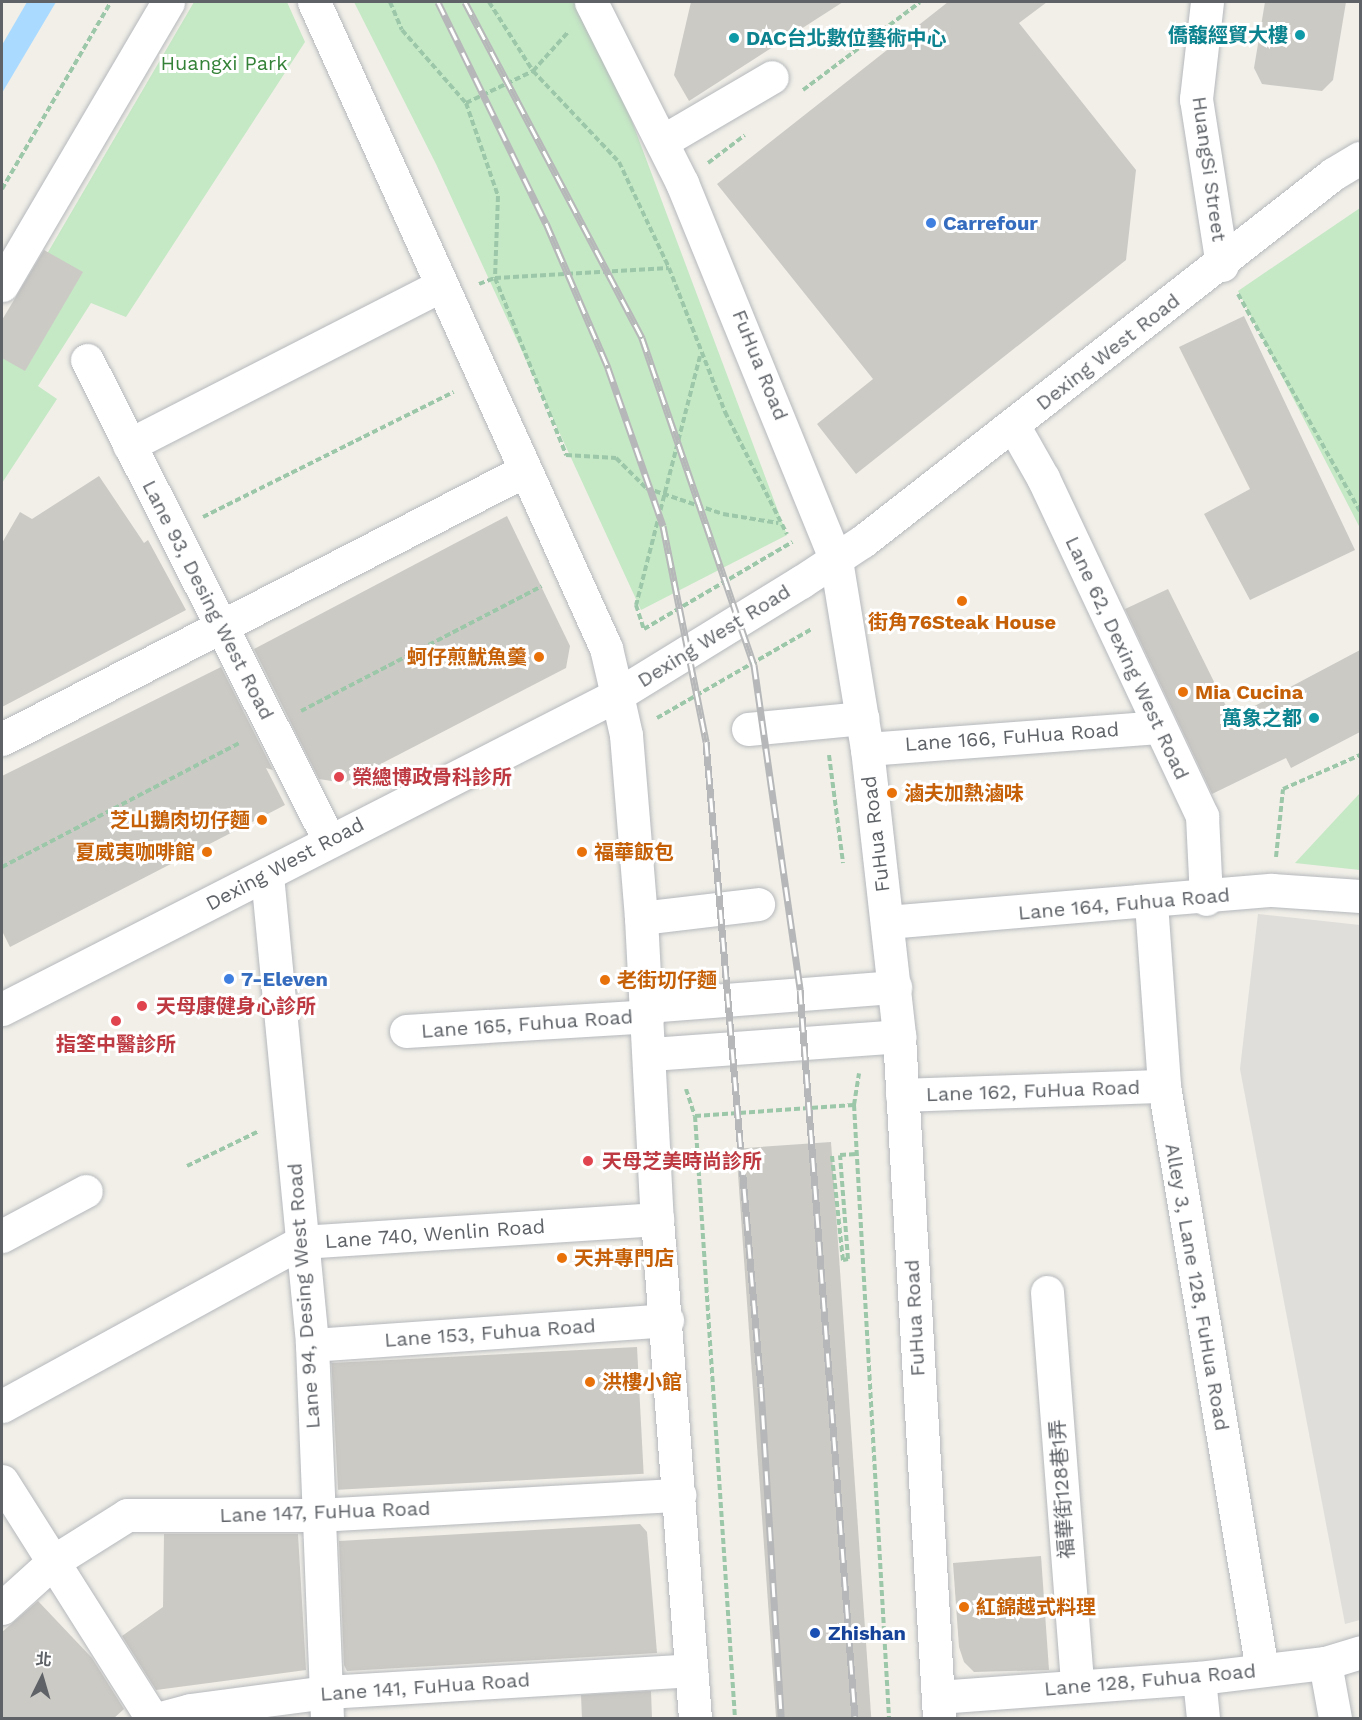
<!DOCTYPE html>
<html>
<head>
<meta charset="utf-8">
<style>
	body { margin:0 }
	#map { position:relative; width:1362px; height:1720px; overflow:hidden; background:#f1efe8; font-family:"Work Sans","Noto Sans TC",sans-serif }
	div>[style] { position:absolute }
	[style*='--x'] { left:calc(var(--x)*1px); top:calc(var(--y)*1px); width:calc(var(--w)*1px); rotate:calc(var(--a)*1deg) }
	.industrial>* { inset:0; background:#e0deda }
	.green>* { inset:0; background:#c5e8c5 }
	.water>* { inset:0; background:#aadaff }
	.building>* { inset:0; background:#cccac5; transform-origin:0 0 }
	.path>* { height:4px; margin-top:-2px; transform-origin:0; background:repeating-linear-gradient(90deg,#9cc7a9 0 6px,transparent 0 9px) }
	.roads { filter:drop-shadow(0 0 2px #b5b8bc) drop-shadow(0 0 2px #b5b8bc) }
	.minor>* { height:33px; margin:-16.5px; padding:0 16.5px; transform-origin:16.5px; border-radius:16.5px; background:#fff }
	.rail>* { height:7px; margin-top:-3.5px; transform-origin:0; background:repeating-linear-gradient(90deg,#fff 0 14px,#b6b7b8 0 28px); box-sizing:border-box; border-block:2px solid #b6b7b8 }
	.dots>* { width:16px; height:16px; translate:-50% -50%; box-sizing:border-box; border:3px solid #fff; border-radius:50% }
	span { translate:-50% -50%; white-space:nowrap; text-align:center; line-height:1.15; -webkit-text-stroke:6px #fff; paint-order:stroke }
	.culture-label { font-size:20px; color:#0d838f; font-weight:700 }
	.right { translate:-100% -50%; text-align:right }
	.left { translate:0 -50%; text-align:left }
	.park-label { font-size:20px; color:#348238 }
	.street-label { font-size:20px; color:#5f6368 }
	.shop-label { font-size:20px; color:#366cbe; font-weight:700 }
	.food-label { font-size:20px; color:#c56008; font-weight:700 }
	.health-label { font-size:20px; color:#be3a42; font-weight:700 }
	.transit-label { font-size:20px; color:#164399; font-weight:700 }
	.frame { position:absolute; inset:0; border:3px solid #5f6368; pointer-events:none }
	.north { position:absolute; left:12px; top:1648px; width:60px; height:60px; -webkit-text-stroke:4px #fff; paint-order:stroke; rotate:5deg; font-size:16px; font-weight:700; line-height:24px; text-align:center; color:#5f6368 }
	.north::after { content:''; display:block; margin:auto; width:21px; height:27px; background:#5f6368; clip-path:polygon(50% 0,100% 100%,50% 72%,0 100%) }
</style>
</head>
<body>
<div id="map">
	<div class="industrial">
		<div style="clip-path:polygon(1258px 914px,1360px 925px,1360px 1620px,1345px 1624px,1240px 1069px)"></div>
	</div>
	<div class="green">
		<div style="clip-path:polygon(194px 2px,287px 2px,305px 42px,126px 317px,91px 303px,38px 386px,57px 399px,2px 483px,2px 331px)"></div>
		<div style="clip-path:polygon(354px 2px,574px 2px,612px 68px,787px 535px,641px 610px,436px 164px)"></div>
		<div style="clip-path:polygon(1360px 208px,1360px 528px,1238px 291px)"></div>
		<div style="clip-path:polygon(1360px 793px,1360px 870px,1295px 863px)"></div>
	</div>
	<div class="water">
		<div style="clip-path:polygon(27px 2px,56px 2px,2px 93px,2px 45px)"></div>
	</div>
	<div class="building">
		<div style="clip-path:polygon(691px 2px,843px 2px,689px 101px,674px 75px)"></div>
		<div style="clip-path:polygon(948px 2px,1047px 2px,1019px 23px,1136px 170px,1126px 260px,856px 474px,817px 424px,873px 379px,717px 184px)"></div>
		<div style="clip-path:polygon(1265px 2px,1346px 2px,1333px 80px,1322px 91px,1262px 84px,1254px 68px)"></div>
		<div style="clip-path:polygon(44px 250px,83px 272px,25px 371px,2px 358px,2px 320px)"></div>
		<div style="clip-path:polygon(1244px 316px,1355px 550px,1250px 600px,1204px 514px,1250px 489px,1179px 347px)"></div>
		<div style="clip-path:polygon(99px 476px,144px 543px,148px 540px,186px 610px,2px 707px,2px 543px,20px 512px,32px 519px)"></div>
		<div style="clip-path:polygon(507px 516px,570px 646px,566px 668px,344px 783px,319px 779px,254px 649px)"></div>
		<div style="clip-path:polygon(1168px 589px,1232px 718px,1360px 650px,1360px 732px,1291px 768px,1286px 758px,1212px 794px,1125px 609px)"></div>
		<div style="clip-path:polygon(221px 667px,273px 770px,266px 768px,285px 805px,10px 947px,2px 931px,2px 776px)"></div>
		<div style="left:831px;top:1142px;width:578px;height:95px;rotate:86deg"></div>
		<div style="left:637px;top:1347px;width:127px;height:306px;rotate:87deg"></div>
		<div style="clip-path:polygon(640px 1524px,647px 1532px,657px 1653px,347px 1671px,344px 1665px,339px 1541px)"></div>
		<div style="clip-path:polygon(164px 1534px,298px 1534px,306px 1670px,156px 1690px,122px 1636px,163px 1607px)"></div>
		<div style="clip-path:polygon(1041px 1556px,1049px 1670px,974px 1672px,964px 1662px,959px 1647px,953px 1563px)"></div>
		<div style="clip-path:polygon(38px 1601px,92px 1658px,124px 1709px,113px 1719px,2px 1719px,2px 1632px)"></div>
		<div style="clip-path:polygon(651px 1691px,652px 1719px,582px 1719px,581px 1695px)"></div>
	</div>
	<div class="path">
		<div style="--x:390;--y:2;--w:30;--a:67"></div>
		<div style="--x:402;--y:30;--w:97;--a:48.8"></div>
		<div style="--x:466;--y:103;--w:98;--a:71"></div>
		<div style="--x:498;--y:196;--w:82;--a:92.1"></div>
		<div style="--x:495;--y:278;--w:191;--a:68.1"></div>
		<div style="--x:566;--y:455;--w:50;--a:3.4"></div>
		<div style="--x:616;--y:458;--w:42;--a:45"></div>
		<div style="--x:646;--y:488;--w:81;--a:18.7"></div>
		<div style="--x:723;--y:514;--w:56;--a:9.3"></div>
		<div style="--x:489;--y:2;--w:82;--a:57.5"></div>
		<div style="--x:533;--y:71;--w:125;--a:46.6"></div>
		<div style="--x:619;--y:162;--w:117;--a:64.7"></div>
		<div style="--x:669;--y:268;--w:155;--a:68.7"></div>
		<div style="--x:725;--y:412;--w:137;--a:63.1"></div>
		<div style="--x:803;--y:90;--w:146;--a:-36.9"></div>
		<div style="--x:466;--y:103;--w:74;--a:-25.5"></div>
		<div style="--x:533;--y:71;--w:54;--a:-48"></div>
		<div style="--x:708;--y:163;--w:46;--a:-37.1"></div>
		<div style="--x:2;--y:189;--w:216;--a:-59.8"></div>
		<div style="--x:479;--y:284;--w:17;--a:-21"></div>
		<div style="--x:495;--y:278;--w:174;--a:-3.3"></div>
		<div style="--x:1238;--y:294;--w:249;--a:60.7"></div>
		<div style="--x:700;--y:356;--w:257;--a:104.4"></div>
		<div style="--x:636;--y:605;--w:25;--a:72"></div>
		<div style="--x:644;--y:629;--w:172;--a:-30.4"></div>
		<div style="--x:203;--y:517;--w:280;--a:-26.5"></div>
		<div style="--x:301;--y:711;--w:271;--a:-27.4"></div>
		<div style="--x:657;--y:718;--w:179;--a:-29.9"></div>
		<div style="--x:829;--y:755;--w:109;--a:82.6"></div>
		<div style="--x:1276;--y:857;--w:68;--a:-84.1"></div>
		<div style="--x:1283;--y:789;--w:84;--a:-23.8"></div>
		<div style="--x:2;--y:867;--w:270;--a:-27.6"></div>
		<div style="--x:686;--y:1089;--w:28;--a:72"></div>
		<div style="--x:695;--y:1116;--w:603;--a:86.2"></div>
		<div style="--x:854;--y:1105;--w:32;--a:-81"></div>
		<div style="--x:695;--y:1116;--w:159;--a:-4"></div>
		<div style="--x:854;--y:1105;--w:614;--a:86.73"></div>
		<div style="--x:832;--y:1156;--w:105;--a:84"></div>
		<div style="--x:843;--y:1260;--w:5;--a:-11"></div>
		<div style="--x:848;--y:1259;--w:104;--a:-94.4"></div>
		<div style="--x:840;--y:1155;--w:17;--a:-3"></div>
		<div style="--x:187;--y:1166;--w:80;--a:-25.9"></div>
	</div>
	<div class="roads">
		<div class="minor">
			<div style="--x:314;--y:2;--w:709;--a:65.68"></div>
			<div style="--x:606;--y:648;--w:48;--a:76.8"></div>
			<div style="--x:617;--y:695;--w:41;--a:77.3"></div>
			<div style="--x:626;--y:735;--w:184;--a:85.3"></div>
			<div style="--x:641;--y:918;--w:301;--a:87"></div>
			<div style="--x:657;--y:1219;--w:500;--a:85.65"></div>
			<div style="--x:591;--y:2;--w:203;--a:63.3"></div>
			<div style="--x:682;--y:183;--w:407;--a:67.8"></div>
			<div style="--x:836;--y:560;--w:192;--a:80.7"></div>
			<div style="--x:867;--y:749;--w:289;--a:83.6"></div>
			<div style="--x:899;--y:1036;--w:683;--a:86.64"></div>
			<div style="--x:1207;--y:2;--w:98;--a:96.5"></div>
			<div style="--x:1196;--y:99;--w:168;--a:81.1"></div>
			<div style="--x:663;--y:141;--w:126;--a:-30.4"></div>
			<div style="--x:2;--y:285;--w:328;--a:-59.6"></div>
			<div style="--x:87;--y:360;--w:538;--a:63.24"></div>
			<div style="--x:1013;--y:425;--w:61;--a:60.5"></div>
			<div style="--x:1043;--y:478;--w:374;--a:64.8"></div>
			<div style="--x:1202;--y:816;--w:83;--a:87.2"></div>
			<div style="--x:129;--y:445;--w:351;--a:-27.1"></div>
			<div style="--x:748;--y:729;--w:115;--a:-5.5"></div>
			<div style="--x:2;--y:739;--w:585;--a:-27.18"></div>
			<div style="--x:867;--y:749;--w:292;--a:-4.3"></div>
			<div style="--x:267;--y:875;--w:472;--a:84.5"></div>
			<div style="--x:312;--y:1345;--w:373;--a:87.7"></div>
			<div style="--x:1151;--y:903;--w:183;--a:85.9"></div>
			<div style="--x:1164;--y:1086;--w:592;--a:80.47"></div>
			<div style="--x:641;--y:918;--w:118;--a:-6.8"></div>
			<div style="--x:887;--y:922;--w:386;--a:-4.8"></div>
			<div style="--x:1272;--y:890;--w:88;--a:3.9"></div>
			<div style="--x:647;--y:1006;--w:249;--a:-4.4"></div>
			<div style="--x:2;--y:1009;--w:691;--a:-27.05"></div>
			<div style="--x:617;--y:695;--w:216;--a:-31.6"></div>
			<div style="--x:801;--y:582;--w:74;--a:-33.5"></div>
			<div style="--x:863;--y:541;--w:596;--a:-37.98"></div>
			<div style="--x:1333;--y:174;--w:31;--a:-31"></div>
			<div style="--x:406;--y:1031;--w:242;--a:-3.5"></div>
			<div style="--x:650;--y:1054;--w:250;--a:-4.1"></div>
			<div style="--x:902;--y:1095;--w:262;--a:-2"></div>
			<div style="--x:2;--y:1236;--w:95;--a:-28.2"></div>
			<div style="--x:1047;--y:1292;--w:395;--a:85.6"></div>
			<div style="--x:312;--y:1345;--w:356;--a:-4"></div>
			<div style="--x:2;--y:1406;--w:342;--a:-28.7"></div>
			<div style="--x:302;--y:1242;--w:356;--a:-3.7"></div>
			<div style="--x:2;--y:1481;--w:280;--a:57.7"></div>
			<div style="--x:2;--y:1608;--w:70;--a:-42.1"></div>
			<div style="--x:54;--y:1561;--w:86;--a:-32.2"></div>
			<div style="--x:127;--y:1515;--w:190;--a:0"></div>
			<div style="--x:317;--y:1515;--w:363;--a:-3.2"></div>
			<div style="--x:1325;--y:1663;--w:56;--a:79.7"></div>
			<div style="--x:1199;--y:1678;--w:40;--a:84.3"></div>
			<div style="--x:938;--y:1697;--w:262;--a:-4.2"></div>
			<div style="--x:1199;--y:1678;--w:127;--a:-6.8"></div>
			<div style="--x:1325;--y:1663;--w:37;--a:-17"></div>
			<div style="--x:161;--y:1718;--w:30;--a:-15"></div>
			<div style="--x:190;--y:1710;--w:137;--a:-7.5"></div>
			<div style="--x:326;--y:1692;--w:366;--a:-3.4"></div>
		</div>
	</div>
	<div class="rail">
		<div style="--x:438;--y:2;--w:246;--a:64"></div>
		<div style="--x:546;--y:223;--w:158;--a:66.8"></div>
		<div style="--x:608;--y:368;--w:167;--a:70.8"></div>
		<div style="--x:663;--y:526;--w:220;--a:78.7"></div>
		<div style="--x:706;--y:742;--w:647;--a:85.13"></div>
		<div style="--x:761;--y:1387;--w:332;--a:86.5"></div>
		<div style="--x:465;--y:2;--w:380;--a:62.2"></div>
		<div style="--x:642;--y:338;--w:346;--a:71.1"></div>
		<div style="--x:754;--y:665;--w:328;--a:81.9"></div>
		<div style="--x:800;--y:990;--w:730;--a:85.68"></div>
	</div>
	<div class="dots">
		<div style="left:1300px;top:35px;background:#0f9aa8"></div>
		<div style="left:734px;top:38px;background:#0f9aa8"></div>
		<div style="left:931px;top:223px;background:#3f7fe0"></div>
		<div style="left:962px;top:601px;background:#e8710a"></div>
		<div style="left:539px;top:657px;background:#e8710a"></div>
		<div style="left:1183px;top:692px;background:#e8710a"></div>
		<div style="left:1314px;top:718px;background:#0f9aa8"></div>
		<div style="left:339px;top:777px;background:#e0444e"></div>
		<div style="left:892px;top:793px;background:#e8710a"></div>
		<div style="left:262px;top:820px;background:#e8710a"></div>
		<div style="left:207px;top:852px;background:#e8710a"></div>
		<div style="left:582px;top:852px;background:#e8710a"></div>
		<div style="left:229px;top:979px;background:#3f7fe0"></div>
		<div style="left:605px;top:980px;background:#e8710a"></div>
		<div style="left:142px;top:1006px;background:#e0444e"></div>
		<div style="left:116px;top:1021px;background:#e0444e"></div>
		<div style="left:588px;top:1161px;background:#e0444e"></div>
		<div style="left:562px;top:1258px;background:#e8710a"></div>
		<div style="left:590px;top:1382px;background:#e8710a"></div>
		<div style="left:964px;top:1607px;background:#e8710a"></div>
		<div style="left:815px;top:1633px;background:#1a4fb4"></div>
	</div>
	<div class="culture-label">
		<span class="right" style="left:1288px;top:35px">僑馥經貿大樓</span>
		<span class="left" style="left:746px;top:38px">DAC台北數位藝術中心</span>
		<span class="right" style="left:1302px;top:718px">萬象之都</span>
	</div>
	<div class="park-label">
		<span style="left:224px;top:63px">Huangxi Park</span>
	</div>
	<div class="street-label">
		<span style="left:1209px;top:169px;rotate:82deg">HuangSi Street</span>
		<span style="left:1108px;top:352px;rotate:-38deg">Dexing West Road</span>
		<span style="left:760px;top:365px;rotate:68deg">FuHua Road</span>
		<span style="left:208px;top:600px;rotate:63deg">Lane 93, Desing West Road</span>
		<span style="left:714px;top:636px;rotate:-32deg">Dexing West Road</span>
		<span style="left:1127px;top:658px;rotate:65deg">Lane 62, Dexing West Road</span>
		<span style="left:1012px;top:737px;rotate:-4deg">Lane 166, FuHua Road</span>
		<span style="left:876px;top:834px;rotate:-97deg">FuHua Road</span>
		<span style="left:285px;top:864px;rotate:-28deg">Dexing West Road</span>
		<span style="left:1124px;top:904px;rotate:-5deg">Lane 164, Fuhua Road</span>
		<span style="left:527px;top:1024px;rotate:-4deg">Lane 165, Fuhua Road</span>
		<span style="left:1033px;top:1091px;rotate:-2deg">Lane 162, FuHua Road</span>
		<span style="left:435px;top:1234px;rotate:-4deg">Lane 740, Wenlin Road</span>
		<span style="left:1197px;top:1287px;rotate:80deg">Alley 3, Lane 128, FuHua Road</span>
		<span style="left:304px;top:1296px;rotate:-94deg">Lane 94, Desing West Road</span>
		<span style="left:915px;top:1318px;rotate:-93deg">FuHua Road</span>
		<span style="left:490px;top:1333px;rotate:-4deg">Lane 153, Fuhua Road</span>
		<span style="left:1062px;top:1489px;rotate:-94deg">福華街128巷1弄</span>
		<span style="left:325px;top:1512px;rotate:-2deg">Lane 147, FuHua Road</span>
		<span style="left:1150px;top:1680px;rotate:-5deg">Lane 128, Fuhua Road</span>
		<span style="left:425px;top:1687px;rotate:-4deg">Lane 141, FuHua Road</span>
	</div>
	<div class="shop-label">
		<span class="left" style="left:943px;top:223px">Carrefour</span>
		<span class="left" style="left:241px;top:979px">7-Eleven</span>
	</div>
	<div class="food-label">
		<span style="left:962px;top:622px">街角76Steak House</span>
		<span class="right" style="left:527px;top:657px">蚵仔煎魷魚羹</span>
		<span class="left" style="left:1195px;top:692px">Mia Cucina</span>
		<span class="left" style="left:904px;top:793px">滷夫加熱滷味</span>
		<span class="right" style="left:250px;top:820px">芝山鵝肉切仔麵</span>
		<span class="right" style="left:195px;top:852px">夏威夷咖啡館</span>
		<span class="left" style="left:594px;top:852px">福華飯包</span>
		<span class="left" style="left:617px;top:980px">老街切仔麵</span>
		<span class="left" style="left:574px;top:1258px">天丼專門店</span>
		<span class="left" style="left:602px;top:1382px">洪樓小館</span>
		<span class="left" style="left:976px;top:1607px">紅錦越式料理</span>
	</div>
	<div class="health-label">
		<span class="left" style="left:352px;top:777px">榮總博政骨科診所</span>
		<span class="left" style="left:156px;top:1006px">天母康健身心診所</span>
		<span style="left:116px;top:1044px">指筌中醫診所</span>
		<span class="left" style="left:602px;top:1161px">天母芝美時尚診所</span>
	</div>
	<div class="transit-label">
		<span class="left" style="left:828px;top:1633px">Zhishan</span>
	</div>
	<div class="frame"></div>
	<div class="north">北</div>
</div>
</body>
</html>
